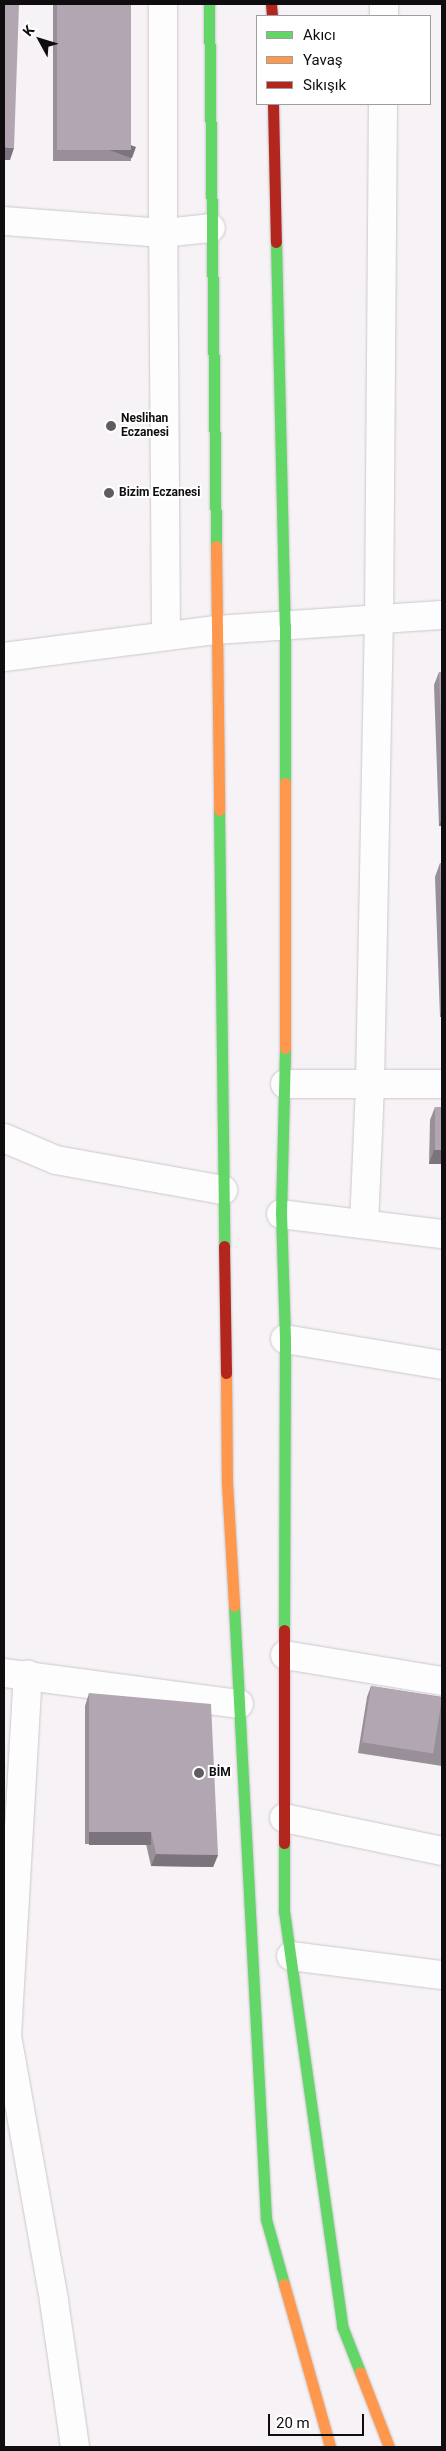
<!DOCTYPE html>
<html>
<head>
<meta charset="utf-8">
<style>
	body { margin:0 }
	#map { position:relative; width:446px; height:2451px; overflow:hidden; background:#f6f2f6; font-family:Roboto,sans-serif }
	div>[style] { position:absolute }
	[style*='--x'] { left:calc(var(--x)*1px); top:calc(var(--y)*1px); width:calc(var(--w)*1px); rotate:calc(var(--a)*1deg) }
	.roads { filter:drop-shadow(0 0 1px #cbc8cb) drop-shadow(0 0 1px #cbc8cb) }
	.street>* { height:28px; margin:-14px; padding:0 14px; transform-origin:14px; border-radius:14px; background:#fefdfe }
	.fast>* { height:11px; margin:-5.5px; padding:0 5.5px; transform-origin:5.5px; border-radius:5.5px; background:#63d668 }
	.slow>* { height:11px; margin:-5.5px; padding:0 5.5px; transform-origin:5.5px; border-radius:5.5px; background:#ff974d }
	.jam>* { height:11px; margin:-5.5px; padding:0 5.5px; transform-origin:5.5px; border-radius:5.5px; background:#b3261e }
	.wall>* { inset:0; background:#988f98; transform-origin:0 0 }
	.shaded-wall>* { inset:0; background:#7c747c; transform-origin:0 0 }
	.building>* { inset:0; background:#b1a6b1; transform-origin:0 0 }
	.dots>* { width:14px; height:14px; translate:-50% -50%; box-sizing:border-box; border:2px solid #fff; border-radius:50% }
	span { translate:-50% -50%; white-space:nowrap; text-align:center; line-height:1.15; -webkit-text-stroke:4px #fff; paint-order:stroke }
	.poi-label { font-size:12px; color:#0f0d0f; font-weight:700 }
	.left { translate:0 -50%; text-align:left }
	.frame { position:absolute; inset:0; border:5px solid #0f0d0f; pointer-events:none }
	.legend { position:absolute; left:256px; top:15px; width:175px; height:90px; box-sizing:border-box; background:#fff; border:1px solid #9f9e9f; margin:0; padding:6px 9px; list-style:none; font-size:15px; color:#0f0d0f }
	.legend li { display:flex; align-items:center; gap:10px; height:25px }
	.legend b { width:25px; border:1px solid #9f9e9f }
	.north { position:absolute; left:15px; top:15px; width:50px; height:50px; -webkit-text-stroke:4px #fff; paint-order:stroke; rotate:309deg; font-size:14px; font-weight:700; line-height:20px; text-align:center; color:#0f0d0f }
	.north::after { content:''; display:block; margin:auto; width:18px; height:22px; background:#0f0d0f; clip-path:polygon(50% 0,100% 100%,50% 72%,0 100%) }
	.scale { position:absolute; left:268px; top:2414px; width:96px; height:22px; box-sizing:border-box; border:2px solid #0f0d0f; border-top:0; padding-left:6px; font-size:15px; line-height:18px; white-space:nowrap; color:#0f0d0f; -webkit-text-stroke:4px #fff; paint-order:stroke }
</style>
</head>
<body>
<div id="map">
	<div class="roads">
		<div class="street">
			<div style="--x:384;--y:16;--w:12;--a:-90"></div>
			<div style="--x:4;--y:221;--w:159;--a:4.3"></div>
			<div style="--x:163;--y:233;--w:229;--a:-90"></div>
			<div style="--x:166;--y:636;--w:403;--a:-90.4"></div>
			<div style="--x:163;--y:233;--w:48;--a:-5.9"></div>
			<div style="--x:4;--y:657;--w:214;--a:-7.3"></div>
			<div style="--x:216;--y:630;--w:226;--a:-3.8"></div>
			<div style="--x:285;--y:1084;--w:157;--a:0"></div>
			<div style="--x:4;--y:1138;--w:56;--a:22.9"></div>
			<div style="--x:56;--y:1160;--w:170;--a:10.2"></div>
			<div style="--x:281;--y:1214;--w:162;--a:7.1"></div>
			<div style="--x:364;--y:1224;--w:140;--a:-87.5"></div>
			<div style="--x:370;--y:1084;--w:464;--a:-88.9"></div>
			<div style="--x:379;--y:620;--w:516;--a:-89.56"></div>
			<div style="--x:285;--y:1339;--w:159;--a:9.4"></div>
			<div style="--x:285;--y:1655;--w:159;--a:9.4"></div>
			<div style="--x:4;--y:1673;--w:237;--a:7.5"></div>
			<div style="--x:284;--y:1818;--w:161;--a:11.8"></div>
			<div style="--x:291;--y:1956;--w:152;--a:7.2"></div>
			<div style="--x:4;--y:2035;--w:3;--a:18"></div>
			<div style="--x:7;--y:2036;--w:362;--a:-86.7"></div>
			<div style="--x:7;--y:2036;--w:269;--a:79.9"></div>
			<div style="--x:54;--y:2301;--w:148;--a:81.8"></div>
		</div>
		<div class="fast">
			<div style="--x:209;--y:4;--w:542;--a:89.26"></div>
			<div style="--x:276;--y:242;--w:384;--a:88.7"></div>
			<div style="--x:285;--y:626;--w:157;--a:90"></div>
			<div style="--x:219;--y:810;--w:436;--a:89.3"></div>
			<div style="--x:234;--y:1606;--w:614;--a:87.01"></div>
			<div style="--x:266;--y:2219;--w:67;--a:74.5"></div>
			<div style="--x:284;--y:1630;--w:291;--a:-89.8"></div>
			<div style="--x:285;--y:1339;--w:125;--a:-91.8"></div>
			<div style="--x:281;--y:1214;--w:166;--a:-88.6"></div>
			<div style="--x:284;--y:1843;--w:68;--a:90"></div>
			<div style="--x:284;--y:1911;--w:419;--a:82"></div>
			<div style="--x:342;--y:2326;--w:49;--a:68.6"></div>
		</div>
		<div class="slow">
			<div style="--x:216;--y:546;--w:264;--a:89.3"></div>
			<div style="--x:285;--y:783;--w:265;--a:90"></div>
			<div style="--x:226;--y:1373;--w:110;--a:89.5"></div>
			<div style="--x:227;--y:1483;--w:123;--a:86.7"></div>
			<div style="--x:284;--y:2284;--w:169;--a:74.2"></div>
			<div style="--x:360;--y:2372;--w:80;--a:68.9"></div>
		</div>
		<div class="jam">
			<div style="--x:271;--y:4;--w:12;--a:85"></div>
			<div style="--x:273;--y:104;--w:138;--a:88.8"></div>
			<div style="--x:224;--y:1246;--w:127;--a:89.1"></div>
			<div style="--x:284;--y:1843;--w:213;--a:-90"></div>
		</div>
	</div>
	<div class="wall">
		<div style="left:53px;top:4px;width:78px;height:157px"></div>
		<div style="clip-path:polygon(439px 672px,442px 672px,442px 826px,439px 826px,434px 685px)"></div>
		<div style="clip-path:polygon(440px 863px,442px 863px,442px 1017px,440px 1017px,435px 877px)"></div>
		<div style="clip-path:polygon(435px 1107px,442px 1164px,429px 1164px,430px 1120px)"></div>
		<div style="clip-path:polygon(371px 1686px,442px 1697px,442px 1766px,358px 1753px,367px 1697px)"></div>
		<div style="clip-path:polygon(89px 1693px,218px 1855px,213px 1867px,151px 1866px,146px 1844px,85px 1844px,85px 1706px)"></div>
	</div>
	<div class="shaded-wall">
		<div style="clip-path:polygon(4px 147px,14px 148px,10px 160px,4px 160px)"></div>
		<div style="left:136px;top:147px;width:12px;height:74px;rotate:110deg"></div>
		<div style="clip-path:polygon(442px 817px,442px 826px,439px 826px)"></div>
		<div style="clip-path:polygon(442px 1010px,442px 1017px,440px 1017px)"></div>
		<div style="clip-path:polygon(434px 1150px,442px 1150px,442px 1164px,429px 1164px)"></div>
		<div style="left:89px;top:1832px;width:62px;height:13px"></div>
		<div style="clip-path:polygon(156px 1854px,218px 1855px,213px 1867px,151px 1866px)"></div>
	</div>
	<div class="building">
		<div style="clip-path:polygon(4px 4px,19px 4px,14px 148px,4px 147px)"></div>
		<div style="left:57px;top:4px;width:74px;height:146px"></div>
		<div style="clip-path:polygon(439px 672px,442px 672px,442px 758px)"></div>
		<div style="clip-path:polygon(440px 863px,442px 863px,442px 934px)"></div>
		<div style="left:435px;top:1107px;width:7px;height:43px"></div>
		<div style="left:371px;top:1686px;width:72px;height:57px;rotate:9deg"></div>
		<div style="clip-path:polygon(89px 1693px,211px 1704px,218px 1855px,156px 1854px,151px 1832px,89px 1832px)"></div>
	</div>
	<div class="dots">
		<div style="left:111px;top:426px;background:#605d60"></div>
		<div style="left:109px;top:493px;background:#605d60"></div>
		<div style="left:199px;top:1773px;background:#605d60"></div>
	</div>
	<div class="poi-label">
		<span class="left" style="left:121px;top:426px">Neslihan<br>Eczanesi</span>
		<span class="left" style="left:119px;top:493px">Bizim Eczanesi</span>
		<span class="left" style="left:209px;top:1773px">BİM</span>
	</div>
	<div class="frame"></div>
	<ul class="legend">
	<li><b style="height:6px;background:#63d668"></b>Akıcı</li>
	<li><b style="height:6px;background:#ff974d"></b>Yavaş</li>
	<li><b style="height:6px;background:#b3261e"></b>Sıkışık</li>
	</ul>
	<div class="north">K</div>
	<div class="scale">20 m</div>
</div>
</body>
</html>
